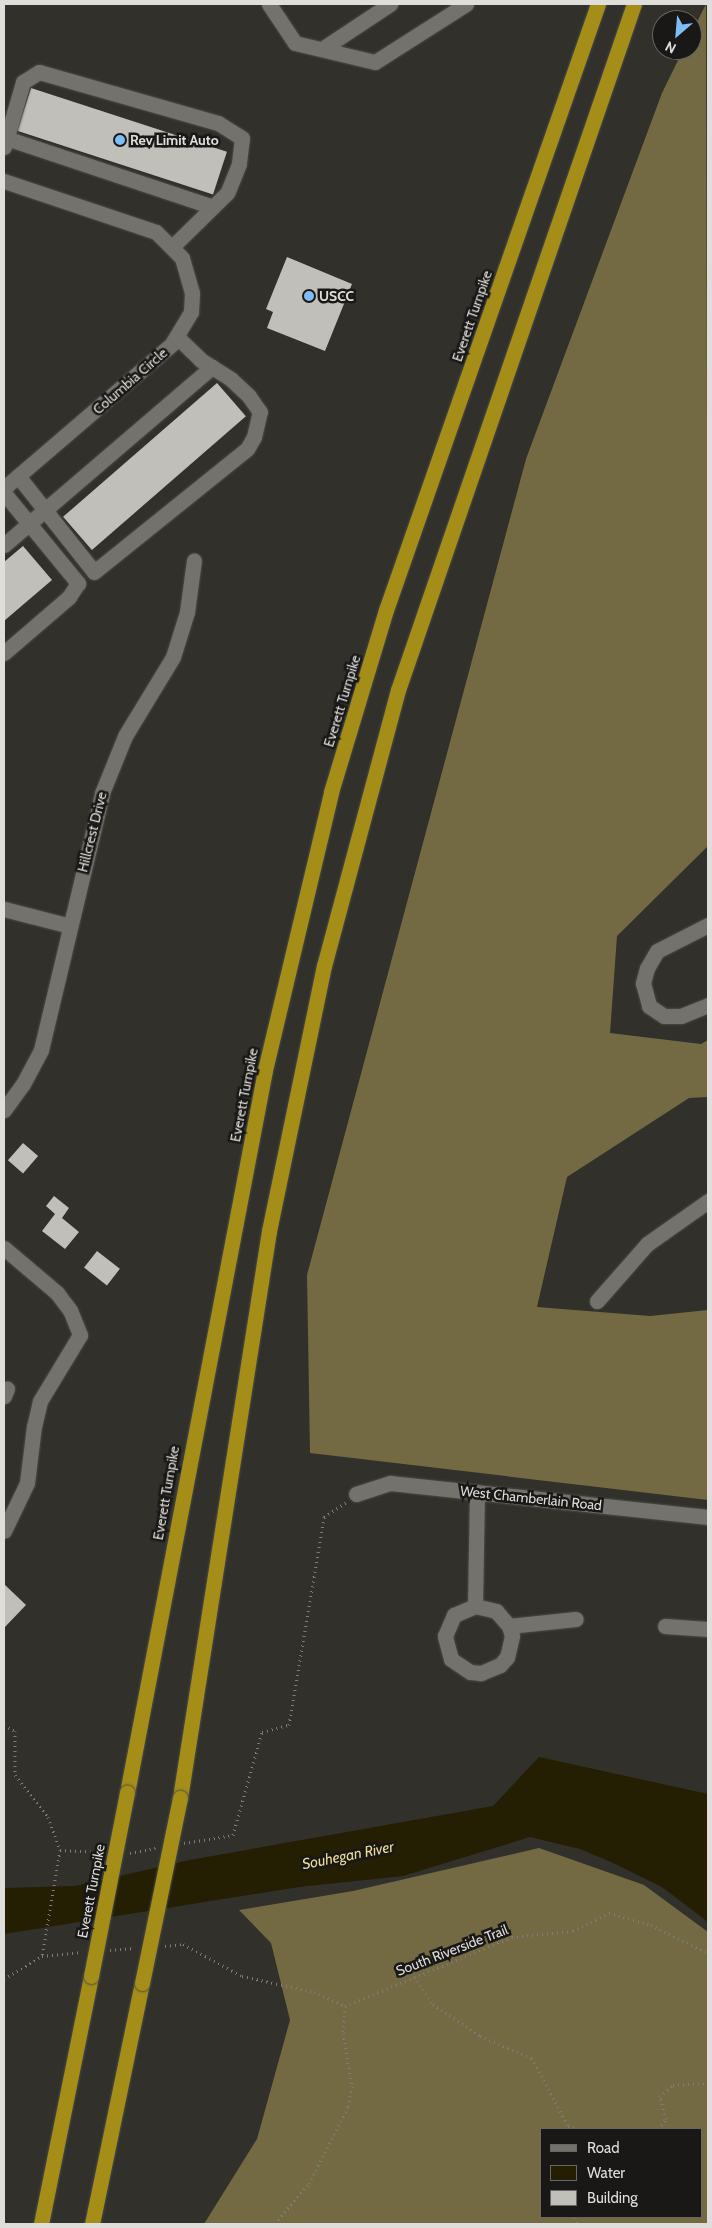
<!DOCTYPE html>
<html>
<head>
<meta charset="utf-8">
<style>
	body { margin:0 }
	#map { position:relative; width:712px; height:2228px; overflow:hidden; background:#31302b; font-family:Cabin,sans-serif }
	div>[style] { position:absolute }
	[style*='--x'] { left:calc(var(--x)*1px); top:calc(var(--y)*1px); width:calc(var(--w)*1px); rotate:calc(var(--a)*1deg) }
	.forest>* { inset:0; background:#736a44 }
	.water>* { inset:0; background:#241e02 }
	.building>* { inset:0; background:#c0bfb9; transform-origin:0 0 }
	.path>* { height:3px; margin-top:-1.5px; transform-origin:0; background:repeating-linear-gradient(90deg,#7e7d79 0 1px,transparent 0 5px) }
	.roads { filter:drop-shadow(0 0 1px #4c4b48) drop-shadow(0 0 1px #4c4b48) }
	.minor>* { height:15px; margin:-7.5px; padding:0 7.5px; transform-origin:7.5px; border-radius:7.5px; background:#73726c }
	.highway>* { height:15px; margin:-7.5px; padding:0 7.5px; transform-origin:7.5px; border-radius:7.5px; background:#a48e18 }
	.bridges { filter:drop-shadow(0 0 1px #4c4b48) drop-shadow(0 0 1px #4c4b48) }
	.highway-bridge>* { height:15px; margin:-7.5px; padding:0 7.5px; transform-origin:7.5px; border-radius:7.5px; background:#a48e18 }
	.dots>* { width:14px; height:14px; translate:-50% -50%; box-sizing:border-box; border:2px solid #191816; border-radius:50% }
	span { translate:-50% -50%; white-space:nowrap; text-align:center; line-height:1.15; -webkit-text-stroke:5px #191816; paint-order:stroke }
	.poi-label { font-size:14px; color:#dfdedb; font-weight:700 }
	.left { translate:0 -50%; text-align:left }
	.street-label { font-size:14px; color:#dfdedb }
	.water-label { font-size:15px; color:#eadb99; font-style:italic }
	.frame { position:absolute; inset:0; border:5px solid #dfdedb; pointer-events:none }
	.legend { position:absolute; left:540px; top:2128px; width:162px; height:90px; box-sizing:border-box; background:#191816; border:1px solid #686765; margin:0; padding:6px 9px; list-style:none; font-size:15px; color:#dfdedb }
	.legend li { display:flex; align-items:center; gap:10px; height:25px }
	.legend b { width:25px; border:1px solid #686765 }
	.north { position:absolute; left:652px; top:10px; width:50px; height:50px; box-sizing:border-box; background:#191816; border:1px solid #686765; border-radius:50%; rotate:207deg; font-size:14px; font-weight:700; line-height:20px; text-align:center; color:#dfdedb }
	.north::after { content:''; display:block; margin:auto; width:18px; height:22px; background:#7dbef9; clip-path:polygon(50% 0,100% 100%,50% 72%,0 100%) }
</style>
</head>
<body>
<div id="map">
	<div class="forest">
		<div style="clip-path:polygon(706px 4px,708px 846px,617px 936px,610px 1033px,701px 1044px,708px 1040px,708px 1097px,689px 1098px,567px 1177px,537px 1307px,650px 1316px,708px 1310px,708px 1500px,310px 1453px,307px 1275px,526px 459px,662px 93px,683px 50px,692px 50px,692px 32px)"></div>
		<div style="clip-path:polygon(evenodd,539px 1848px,644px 1885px,708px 1932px,708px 2224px,204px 2224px,257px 2139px,290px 2020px,271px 1943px,239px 1910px,353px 1891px,539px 1848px,541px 2129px,701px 2129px,701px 2217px,541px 2217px,541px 2129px)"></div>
	</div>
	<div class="water">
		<div style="clip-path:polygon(539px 1757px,708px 1794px,708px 1922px,662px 1887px,611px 1862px,580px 1849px,530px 1837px,403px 1876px,299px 1887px,4px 1934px,4px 1888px,75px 1886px,190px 1860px,493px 1806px)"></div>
	</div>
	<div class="building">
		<div style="left:31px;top:88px;width:206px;height:45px;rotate:18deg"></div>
		<div style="clip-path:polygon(287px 257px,352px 284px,325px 351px,267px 328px,273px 312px,266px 309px)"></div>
		<div style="left:217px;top:383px;width:44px;height:204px;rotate:49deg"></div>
		<div style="clip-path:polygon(23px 546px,52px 580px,4px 621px,4px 562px)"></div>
		<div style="left:23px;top:1143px;width:20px;height:23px;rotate:41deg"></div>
		<div style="clip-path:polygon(54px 1196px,69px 1208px,62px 1218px,79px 1232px,65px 1249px,42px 1231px,55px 1214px,46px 1206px)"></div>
		<div style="left:97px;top:1251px;width:29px;height:21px;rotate:38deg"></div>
		<div style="clip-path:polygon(4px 1584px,26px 1605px,4px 1628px)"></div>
	</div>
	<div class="path">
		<div style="--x:4;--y:1725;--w:13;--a:29"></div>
		<div style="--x:15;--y:1731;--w:44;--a:90"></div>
		<div style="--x:15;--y:1775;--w:53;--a:51.8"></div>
		<div style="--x:48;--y:1817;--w:35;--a:70"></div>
		<div style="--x:60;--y:1850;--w:108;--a:99.6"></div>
		<div style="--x:184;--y:1843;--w:50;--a:-9.3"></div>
		<div style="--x:233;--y:1835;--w:107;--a:-74.3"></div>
		<div style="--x:262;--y:1732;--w:28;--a:-15"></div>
		<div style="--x:289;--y:1725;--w:211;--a:-80.4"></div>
		<div style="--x:324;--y:1517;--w:27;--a:-34"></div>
		<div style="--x:60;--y:1850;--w:41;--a:2.8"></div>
		<div style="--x:130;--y:1853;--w:26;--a:-11"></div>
		<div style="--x:165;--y:1946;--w:18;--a:-6"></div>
		<div style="--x:183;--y:1944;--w:67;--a:28.5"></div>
		<div style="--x:242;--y:1976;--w:74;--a:12.5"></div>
		<div style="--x:314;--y:1992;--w:34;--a:24"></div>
		<div style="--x:345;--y:2006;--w:27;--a:94"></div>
		<div style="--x:343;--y:2033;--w:54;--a:80.4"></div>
		<div style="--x:352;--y:2086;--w:21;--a:101"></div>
		<div style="--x:348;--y:2107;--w:88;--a:117.1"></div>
		<div style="--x:308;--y:2185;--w:52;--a:131.1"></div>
		<div style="--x:110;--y:1950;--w:24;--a:-5"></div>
		<div style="--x:414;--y:1977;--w:33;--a:55"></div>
		<div style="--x:433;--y:2004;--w:57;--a:34.2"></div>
		<div style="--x:480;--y:2036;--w:56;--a:22.9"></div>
		<div style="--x:532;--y:2058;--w:77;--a:62.1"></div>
		<div style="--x:4;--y:1979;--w:44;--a:-31.2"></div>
		<div style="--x:42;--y:1956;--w:40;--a:-5.7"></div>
		<div style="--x:345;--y:2006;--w:181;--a:-22.4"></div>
		<div style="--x:512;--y:1937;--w:61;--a:-5.6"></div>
		<div style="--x:573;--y:1931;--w:40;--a:-26.6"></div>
		<div style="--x:609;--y:1913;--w:44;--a:15.9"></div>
		<div style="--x:651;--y:1925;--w:64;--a:26.2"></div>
		<div style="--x:567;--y:2129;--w:3;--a:-72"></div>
		<div style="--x:568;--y:2126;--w:13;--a:13"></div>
		<div style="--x:658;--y:2129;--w:13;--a:-51"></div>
		<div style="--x:666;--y:2119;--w:23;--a:-105"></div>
		<div style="--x:660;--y:2097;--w:18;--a:-43"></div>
		<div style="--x:673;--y:2085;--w:30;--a:-4"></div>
		<div style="--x:703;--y:2083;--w:6;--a:31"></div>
		<div style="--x:575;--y:2217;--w:7;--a:74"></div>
	</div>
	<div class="roads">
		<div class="minor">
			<div style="--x:269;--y:4;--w:47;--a:56.3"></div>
			<div style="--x:295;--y:43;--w:82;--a:13.4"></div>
			<div style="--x:375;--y:62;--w:108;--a:-32.5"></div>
			<div style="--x:322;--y:49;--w:82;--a:-33.5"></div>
			<div style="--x:6;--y:138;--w:218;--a:18.4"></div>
			<div style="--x:4;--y:147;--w:68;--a:-73.7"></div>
			<div style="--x:23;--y:82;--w:19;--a:-32"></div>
			<div style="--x:39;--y:72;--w:186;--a:15.9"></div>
			<div style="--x:218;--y:123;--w:28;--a:32"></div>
			<div style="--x:242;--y:138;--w:26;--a:97"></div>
			<div style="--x:239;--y:164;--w:31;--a:112"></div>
			<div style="--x:227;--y:193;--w:76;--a:135.5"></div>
			<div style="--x:4;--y:181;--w:160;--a:18.5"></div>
			<div style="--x:156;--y:232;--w:37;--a:45"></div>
			<div style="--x:182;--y:258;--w:36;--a:74"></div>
			<div style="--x:192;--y:293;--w:19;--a:93"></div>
			<div style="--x:191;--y:312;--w:37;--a:121"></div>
			<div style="--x:172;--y:344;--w:221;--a:139.4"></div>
			<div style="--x:18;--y:476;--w:122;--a:51.6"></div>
			<div style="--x:94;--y:572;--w:196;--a:-38.8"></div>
			<div style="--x:247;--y:449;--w:14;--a:-60"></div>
			<div style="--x:254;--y:437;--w:26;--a:-77"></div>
			<div style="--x:260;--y:412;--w:19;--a:-125"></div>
			<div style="--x:249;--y:396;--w:25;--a:-137"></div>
			<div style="--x:231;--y:379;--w:36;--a:-148"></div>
			<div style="--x:201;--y:360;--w:33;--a:-136"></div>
			<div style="--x:4;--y:493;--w:117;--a:50.6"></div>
			<div style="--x:78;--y:583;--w:17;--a:123"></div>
			<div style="--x:69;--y:597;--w:86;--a:139.3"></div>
			<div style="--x:4;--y:545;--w:274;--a:-40.6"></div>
			<div style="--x:4;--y:909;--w:68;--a:14.4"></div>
			<div style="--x:708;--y:925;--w:57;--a:153"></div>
			<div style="--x:657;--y:951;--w:20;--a:120"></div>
			<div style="--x:647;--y:968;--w:16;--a:105"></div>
			<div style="--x:643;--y:983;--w:24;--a:75"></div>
			<div style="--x:649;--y:1006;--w:18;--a:34"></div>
			<div style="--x:664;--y:1016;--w:17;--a:0"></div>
			<div style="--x:681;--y:1016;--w:29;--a:-22"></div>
			<div style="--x:4;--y:1110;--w:32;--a:-54"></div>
			<div style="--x:23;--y:1084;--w:38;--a:-62"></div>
			<div style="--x:41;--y:1050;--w:264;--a:-76.6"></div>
			<div style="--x:102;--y:793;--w:61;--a:-68"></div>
			<div style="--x:125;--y:736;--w:92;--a:-58.7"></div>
			<div style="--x:173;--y:657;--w:47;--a:-72.7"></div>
			<div style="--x:187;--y:612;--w:52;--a:-82.3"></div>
			<div style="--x:4;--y:1248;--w:70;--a:40.3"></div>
			<div style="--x:57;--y:1293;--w:21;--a:53"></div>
			<div style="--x:70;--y:1310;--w:27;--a:68"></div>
			<div style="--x:80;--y:1335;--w:77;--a:121.2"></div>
			<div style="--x:40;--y:1401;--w:26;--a:103"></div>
			<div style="--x:34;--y:1426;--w:57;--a:97"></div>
			<div style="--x:27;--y:1483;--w:53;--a:115.6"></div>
			<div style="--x:597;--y:1301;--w:76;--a:-48.7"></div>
			<div style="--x:647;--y:1244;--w:75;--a:-35.2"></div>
			<div style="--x:4;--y:1396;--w:8;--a:-67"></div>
			<div style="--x:356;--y:1494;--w:36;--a:-18"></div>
			<div style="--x:390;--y:1483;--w:320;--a:6.1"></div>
			<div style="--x:475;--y:1606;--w:22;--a:13"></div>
			<div style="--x:496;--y:1611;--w:20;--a:49"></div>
			<div style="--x:509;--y:1626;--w:10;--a:73"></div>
			<div style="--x:512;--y:1636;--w:22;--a:103"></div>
			<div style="--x:507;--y:1657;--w:11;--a:131"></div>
			<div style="--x:500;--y:1665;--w:21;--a:157"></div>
			<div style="--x:481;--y:1673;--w:11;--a:-175"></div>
			<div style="--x:470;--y:1672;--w:23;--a:-146"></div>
			<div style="--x:451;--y:1659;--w:24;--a:-105"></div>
			<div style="--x:445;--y:1636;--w:23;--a:-67"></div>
			<div style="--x:454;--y:1615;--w:23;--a:-23"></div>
			<div style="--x:475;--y:1606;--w:114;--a:-89"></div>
			<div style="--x:509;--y:1626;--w:67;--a:-6"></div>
			<div style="--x:665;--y:1626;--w:43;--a:4"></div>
		</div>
		<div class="highway">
			<div style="--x:127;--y:1793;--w:736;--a:-79.19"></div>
			<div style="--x:265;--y:1070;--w:286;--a:-76.6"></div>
			<div style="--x:331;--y:792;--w:190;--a:-73.2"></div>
			<div style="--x:386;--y:610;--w:642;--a:-70.72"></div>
			<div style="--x:180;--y:1798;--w:574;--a:-81.08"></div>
			<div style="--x:269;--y:1231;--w:271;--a:-78.3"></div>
			<div style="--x:324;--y:966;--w:286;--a:-75"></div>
			<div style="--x:398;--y:690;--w:725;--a:-71.02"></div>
			<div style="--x:41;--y:2224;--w:253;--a:-78.6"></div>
			<div style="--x:92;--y:2224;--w:246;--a:-78.3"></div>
		</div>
	</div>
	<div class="bridges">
		<div class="highway-bridge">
			<div style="--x:91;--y:1976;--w:187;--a:-78.9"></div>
			<div style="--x:142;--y:1983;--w:189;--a:-78.4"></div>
		</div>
	</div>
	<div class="dots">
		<div style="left:120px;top:140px;background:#7dbef9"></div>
		<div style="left:309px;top:296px;background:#7dbef9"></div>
	</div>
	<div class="poi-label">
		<span class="left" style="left:130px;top:140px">Rev Limit Auto</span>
		<span class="left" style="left:319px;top:296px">USCC</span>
	</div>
	<div class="street-label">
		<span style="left:472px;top:316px;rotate:-71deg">Everett Turnpike</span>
		<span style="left:130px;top:381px;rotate:-41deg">Columbia Circle</span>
		<span style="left:342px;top:701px;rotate:-73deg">Everett Turnpike</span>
		<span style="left:92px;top:832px;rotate:-76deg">Hillcrest Drive</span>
		<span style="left:244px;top:1095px;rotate:-79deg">Everett Turnpike</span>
		<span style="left:166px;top:1493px;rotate:-80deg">Everett Turnpike</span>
		<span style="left:531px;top:1498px;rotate:6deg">West Chamberlain Road</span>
		<span style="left:91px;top:1891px;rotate:-79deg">Everett Turnpike</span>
		<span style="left:452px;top:1950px;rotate:-21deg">South Riverside Trail</span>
	</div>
	<div class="water-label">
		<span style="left:348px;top:1856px;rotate:-11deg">Souhegan River</span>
	</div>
	<div class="frame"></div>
	<ul class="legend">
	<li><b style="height:6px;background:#73726c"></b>Road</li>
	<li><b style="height:14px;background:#241e02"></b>Water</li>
	<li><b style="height:14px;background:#c0bfb9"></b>Building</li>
	</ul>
	<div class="north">N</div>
</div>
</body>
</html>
